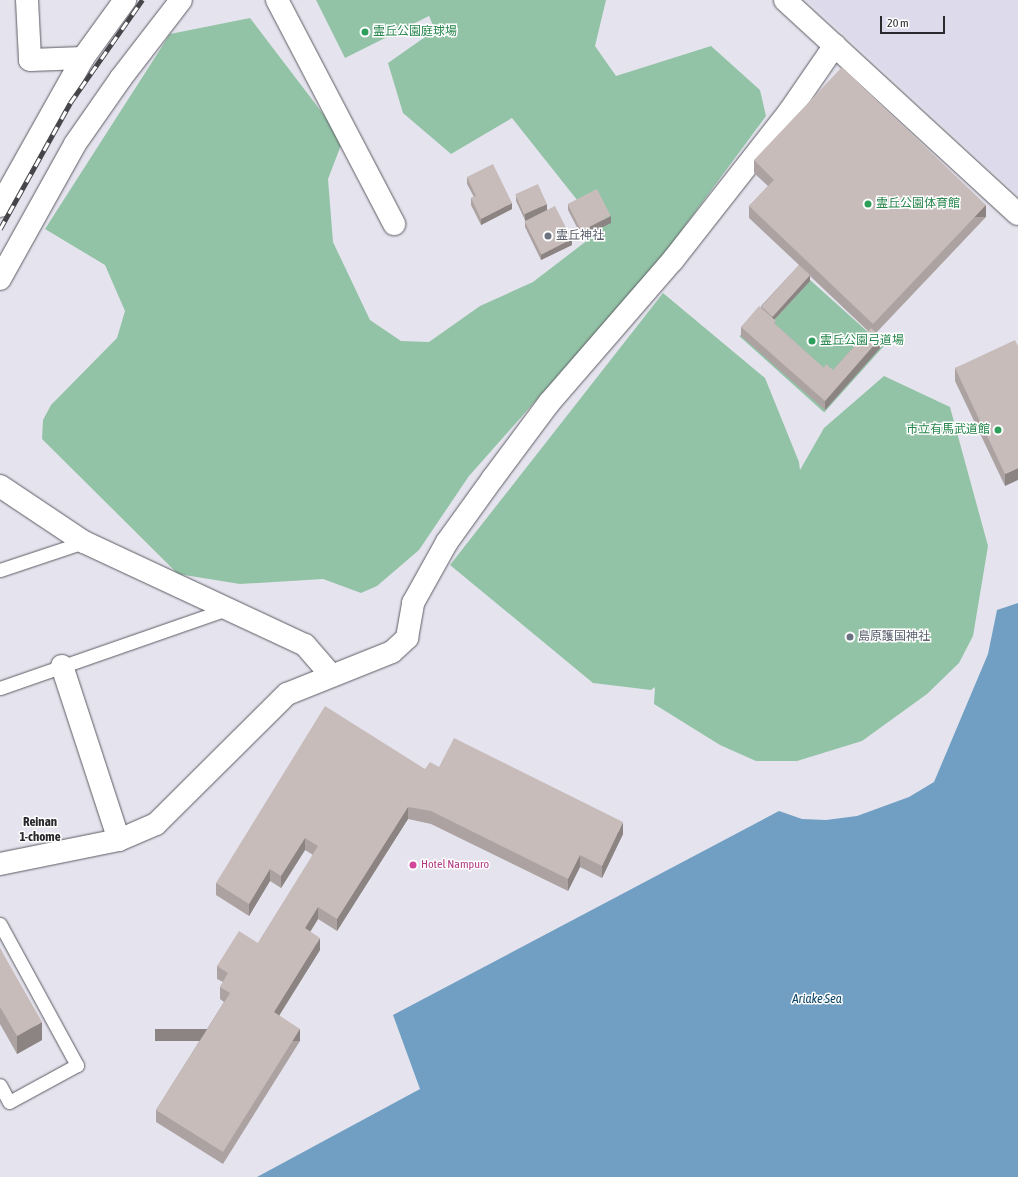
<!DOCTYPE html>
<html>
<head>
<meta charset="utf-8">
<style>
	body { margin:0 }
	#map { position:relative; width:1018px; height:1177px; overflow:hidden; background:#e5e4ee; font-family:"Asap Condensed","Noto Sans JP",sans-serif }
	div>[style] { position:absolute }
	[style*='--x'] { left:calc(var(--x)*1px); top:calc(var(--y)*1px); width:calc(var(--w)*1px); rotate:calc(var(--a)*1deg) }
	.built>* { inset:0; background:#dddaec }
	.green>* { inset:0; background:#93c3a6; transform-origin:0 0 }
	.water>* { inset:0; background:#719fc3 }
	.roads { filter:drop-shadow(0 0 1px #5c5b63) drop-shadow(0 0 1px #5c5b63) }
	.lane>* { height:13px; margin:-6.5px; padding:0 6.5px; transform-origin:6.5px; border-radius:6.5px; background:#fff }
	.street>* { height:22px; margin:-11px; padding:0 11px; transform-origin:11px; border-radius:11px; background:#fff }
	.secondary>* { height:22px; margin:-11px; padding:0 11px; transform-origin:11px; border-radius:11px; background:#fff }
	.rail>* { height:4.5px; margin-top:-2.25px; transform-origin:0; background:repeating-linear-gradient(90deg,#fff 0 9px,#46454a 0 18px); box-sizing:border-box; border-block:1px solid #46454a }
	.wall>* { inset:0; background:#aca2a1 }
	.shaded-wall>* { inset:0; background:#8c8483; transform-origin:0 0 }
	.building>* { inset:0; background:#c8bcbb; transform-origin:0 0 }
	.dots>* { width:11px; height:11px; translate:-50% -50%; box-sizing:border-box; border:2px solid #fff; border-radius:50% }
	span { translate:-50% -50%; white-space:nowrap; text-align:center; line-height:1.15; -webkit-text-stroke:3px #fff; paint-order:stroke }
	.leisure-label { font-size:12px; color:#27864d }
	.left { translate:0 -50%; text-align:left }
	.right { translate:-100% -50%; text-align:right }
	.worship-label { font-size:12px; color:#5b616d }
	.hotel-label { font-size:12px; color:#b23c85 }
	.neighbourhood-label { font-size:13px; color:#2a292d; font-weight:700 }
	.water-label { font-size:13px; color:#0b4569; font-style:italic }
	.scale { position:absolute; left:880px; top:16px; width:65px; height:18px; box-sizing:border-box; border:2px solid #2a292d; border-top:0; padding-left:5px; font-size:12px; line-height:14px; white-space:nowrap; color:#2a292d; -webkit-text-stroke:3px #fff; paint-order:stroke }
</style>
</head>
<body>
<div id="map">
	<div class="built">
		<div style="clip-path:polygon(807px 0,1018px 0,1018px 195px)"></div>
	</div>
	<div class="green">
		<div style="clip-path:polygon(316px 0,606px 0,595px 46px,616px 76px,711px 46px,760px 90px,766px 116px,656px 265px,469px 476px,419px 550px,377px 586px,361px 593px,323px 579px,240px 584px,178px 574px,42px 439px,43px 420px,51px 405px,117px 338px,125px 311px,105px 265px,45px 229px,170px 34px,250px 18px,343px 140px,328px 179px,333px 242px,370px 320px,401px 341px,429px 342px,480px 306px,533px 282px,593px 236px,593px 220px,512px 118px,451px 154px,403px 113px,388px 63px,435px 30px,429px 16px,345px 58px)"></div>
		<div style="left:799px;top:270px;width:114px;height:89px;rotate:42deg"></div>
		<div style="clip-path:polygon(663px 293px,765px 378px,799px 462px,800px 470px,824px 428px,884px 376px,950px 407px,988px 546px,973px 636px,959px 663px,927px 694px,862px 741px,797px 761px,756px 761px,720px 745px,654px 704px,655px 687px,651px 690px,593px 683px,450px 565px)"></div>
	</div>
	<div class="water">
		<div style="clip-path:polygon(1018px 603px,1018px 1177px,257px 1177px,420px 1089px,393px 1015px,779px 811px,802px 819px,826px 820px,857px 816px,909px 797px,934px 782px,988px 654px,997px 610px)"></div>
	</div>
	<div class="roads">
		<div class="lane">
			<div style="--x:0;--y:570;--w:89;--a:-18.4"></div>
			<div style="--x:0;--y:688;--w:240;--a:-19.2"></div>
			<div style="--x:0;--y:924;--w:161;--a:61.4"></div>
			<div style="--x:77;--y:1065;--w:77;--a:151.4"></div>
			<div style="--x:9;--y:1102;--w:19;--a:-118"></div>
		</div>
		<div class="street">
			<div style="--x:27;--y:0;--w:60;--a:87.1"></div>
			<div style="--x:30;--y:60;--w:53;--a:-2.2"></div>
			<div style="--x:277;--y:0;--w:253;--a:62.4"></div>
			<div style="--x:785;--y:0;--w:316;--a:42.6"></div>
			<div style="--x:0;--y:206;--w:170;--a:-60.7"></div>
			<div style="--x:83;--y:58;--w:72;--a:-54.1"></div>
			<div style="--x:0;--y:486;--w:101;--a:33.7"></div>
			<div style="--x:84;--y:542;--w:244;--a:25"></div>
			<div style="--x:305;--y:645;--w:40;--a:49"></div>
			<div style="--x:62;--y:666;--w:183;--a:71.9"></div>
			<div style="--x:0;--y:864;--w:121;--a:-11.4"></div>
			<div style="--x:119;--y:840;--w:40;--a:-23.4"></div>
			<div style="--x:156;--y:824;--w:185;--a:-44.8"></div>
			<div style="--x:287;--y:694;--w:113;--a:-21.8"></div>
			<div style="--x:392;--y:652;--w:21;--a:-43"></div>
			<div style="--x:407;--y:638;--w:36;--a:-80"></div>
			<div style="--x:413;--y:603;--w:70;--a:-60.9"></div>
			<div style="--x:447;--y:542;--w:79;--a:-54.3"></div>
			<div style="--x:493;--y:478;--w:94;--a:-53.3"></div>
			<div style="--x:549;--y:403;--w:189;--a:-49.1"></div>
			<div style="--x:673;--y:260;--w:188;--a:-51.9"></div>
			<div style="--x:789;--y:112;--w:81;--a:-55.5"></div>
		</div>
		<div class="secondary">
			<div style="--x:0;--y:279;--w:154;--a:-60.9"></div>
			<div style="--x:75;--y:144;--w:80;--a:-55.1"></div>
			<div style="--x:121;--y:78;--w:98;--a:-52.4"></div>
		</div>
	</div>
	<div class="rail">
		<div style="--x:0;--y:229;--w:144;--a:-60.9"></div>
		<div style="--x:70;--y:103;--w:126;--a:-55"></div>
	</div>
	<div class="wall">
		<div style="clip-path:polygon(evenodd,754px 160px,986px 217px,876px 333px,881px 347px,825px 410px,741px 336px,741px 327px,761px 308px,761px 306px,799px 265px,749px 218px,749px 206px,768px 186px,754px 173px,754px 160px,810px 276px,868px 331px,833px 370px,824px 368px,776px 325px,774px 320px,810px 281px,810px 276px)"></div>
		<div style="clip-path:polygon(467px 177px,512px 209px,481px 225px,471px 205px,471px 198px,474px 197px,467px 184px)"></div>
		<div style="clip-path:polygon(516px 195px,547px 209px,572px 245px,541px 260px,525px 227px,525px 220px,516px 201px)"></div>
		<div style="clip-path:polygon(568px 204px,611px 223px,582px 237px,568px 210px)"></div>
		<div style="clip-path:polygon(1018px 346px,1005px 486px,955px 381px,955px 368px)"></div>
		<div style="clip-path:polygon(439px 767px,623px 834px,602px 878px,580px 867px,568px 891px,431px 824px,408px 819px,337px 931px,318px 919px,310px 932px,320px 950px,279px 1015px,300px 1041px,223px 1164px,156px 1122px,156px 1110px,224px 1002px,220px 999px,220px 987px,223px 982px,217px 979px,217px 966px,258px 943px,313px 855px,305px 850px,281px 888px,270px 881px,249px 916px,216px 895px,216px 883px,425px 769px)"></div>
		<div style="clip-path:polygon(0 948px,42px 1040px,17px 1054px,0 1024px)"></div>
	</div>
	<div class="shaded-wall">
		<div style="clip-path:polygon(512px 203px,512px 209px,481px 225px,481px 219px)"></div>
		<div style="clip-path:polygon(547px 204px,547px 210px,525px 221px,525px 214px)"></div>
		<div style="left:986px;top:205px;width:12px;height:164px;rotate:90deg"></div>
		<div style="clip-path:polygon(611px 216px,611px 223px,582px 237px,582px 231px)"></div>
		<div style="clip-path:polygon(572px 239px,572px 245px,541px 260px,541px 254px)"></div>
		<div style="clip-path:polygon(810px 275px,810px 281px,772px 322px,772px 316px)"></div>
		<div style="clip-path:polygon(881px 337px,881px 347px,825px 410px,825px 401px)"></div>
		<div style="clip-path:polygon(1018px 468px,1018px 480px,1005px 486px,1005px 474px)"></div>
		<div style="clip-path:polygon(408px 807px,408px 819px,337px 931px,337px 919px)"></div>
		<div style="clip-path:polygon(623px 822px,623px 834px,602px 878px,602px 866px)"></div>
		<div style="clip-path:polygon(305px 838px,305px 850px,281px 888px,281px 876px)"></div>
		<div style="clip-path:polygon(580px 855px,580px 867px,568px 891px,568px 879px)"></div>
		<div style="clip-path:polygon(270px 869px,270px 881px,249px 916px,249px 904px)"></div>
		<div style="clip-path:polygon(318px 907px,318px 919px,305px 940px,305px 928px)"></div>
		<div style="clip-path:polygon(320px 938px,320px 950px,274px 1024px,274px 1012px)"></div>
		<div style="clip-path:polygon(42px 1022px,42px 1040px,17px 1054px,17px 1036px)"></div>
		<div style="left:300px;top:1029px;width:12px;height:145px;rotate:90deg"></div>
	</div>
	<div class="building">
		<div style="clip-path:polygon(842px 67px,986px 205px,873px 324px,749px 206px,774px 180px,754px 160px)"></div>
		<div style="clip-path:polygon(493px 164px,512px 203px,481px 219px,471px 198px,476px 196px,467px 177px)"></div>
		<div style="left:538px;top:184px;width:22px;height:25px;rotate:66deg"></div>
		<div style="left:597px;top:189px;width:30px;height:33px;rotate:63deg"></div>
		<div style="left:555px;top:206px;width:37px;height:34px;rotate:63deg"></div>
		<div style="left:799px;top:265px;width:15px;height:56px;rotate:42deg"></div>
		<div style="clip-path:polygon(759px 306px,776px 321px,774px 323px,824px 368px,826px 364px,833px 370px,871px 328px,881px 337px,825px 401px,741px 327px)"></div>
		<div style="clip-path:polygon(1015px 340px,1018px 346px,1018px 468px,1005px 474px,955px 368px)"></div>
		<div style="clip-path:polygon(325px 706px,425px 769px,430px 762px,439px 767px,454px 738px,623px 822px,602px 866px,580px 855px,568px 879px,431px 811px,408px 807px,337px 919px,318px 907px,305px 928px,320px 938px,274px 1012px,300px 1029px,223px 1152px,156px 1110px,230px 993px,220px 987px,228px 973px,217px 966px,239px 931px,258px 943px,318px 846px,305px 838px,281px 876px,270px 869px,249px 904px,216px 883px)"></div>
		<div style="clip-path:polygon(0 948px,42px 1022px,17px 1036px,0 1007px)"></div>
	</div>
	<div class="dots">
		<div style="left:365px;top:32px;background:#2e9e5b"></div>
		<div style="left:868px;top:204px;background:#2e9e5b"></div>
		<div style="left:548px;top:236px;background:#6b7280"></div>
		<div style="left:812px;top:341px;background:#2e9e5b"></div>
		<div style="left:998px;top:430px;background:#2e9e5b"></div>
		<div style="left:850px;top:637px;background:#6b7280"></div>
		<div style="left:413px;top:865px;background:#d1479c"></div>
	</div>
	<div class="leisure-label">
		<span class="left" style="left:373px;top:32px">霊丘公園庭球場</span>
		<span class="left" style="left:876px;top:204px">霊丘公園体育館</span>
		<span class="left" style="left:820px;top:341px">霊丘公園弓道場</span>
		<span class="right" style="left:990px;top:430px">市立有馬武道館</span>
	</div>
	<div class="worship-label">
		<span class="left" style="left:556px;top:236px">霊丘神社</span>
		<span class="left" style="left:858px;top:637px">島原護国神社</span>
	</div>
	<div class="hotel-label">
		<span class="left" style="left:421px;top:865px">Hotel Nampuro</span>
	</div>
	<div class="neighbourhood-label">
		<span style="left:40px;top:830px">Reinan<br>1-chome</span>
	</div>
	<div class="water-label">
		<span style="left:817px;top:999px">Ariake Sea</span>
	</div>
	<div class="scale">20 m</div>
</div>
</body>
</html>
